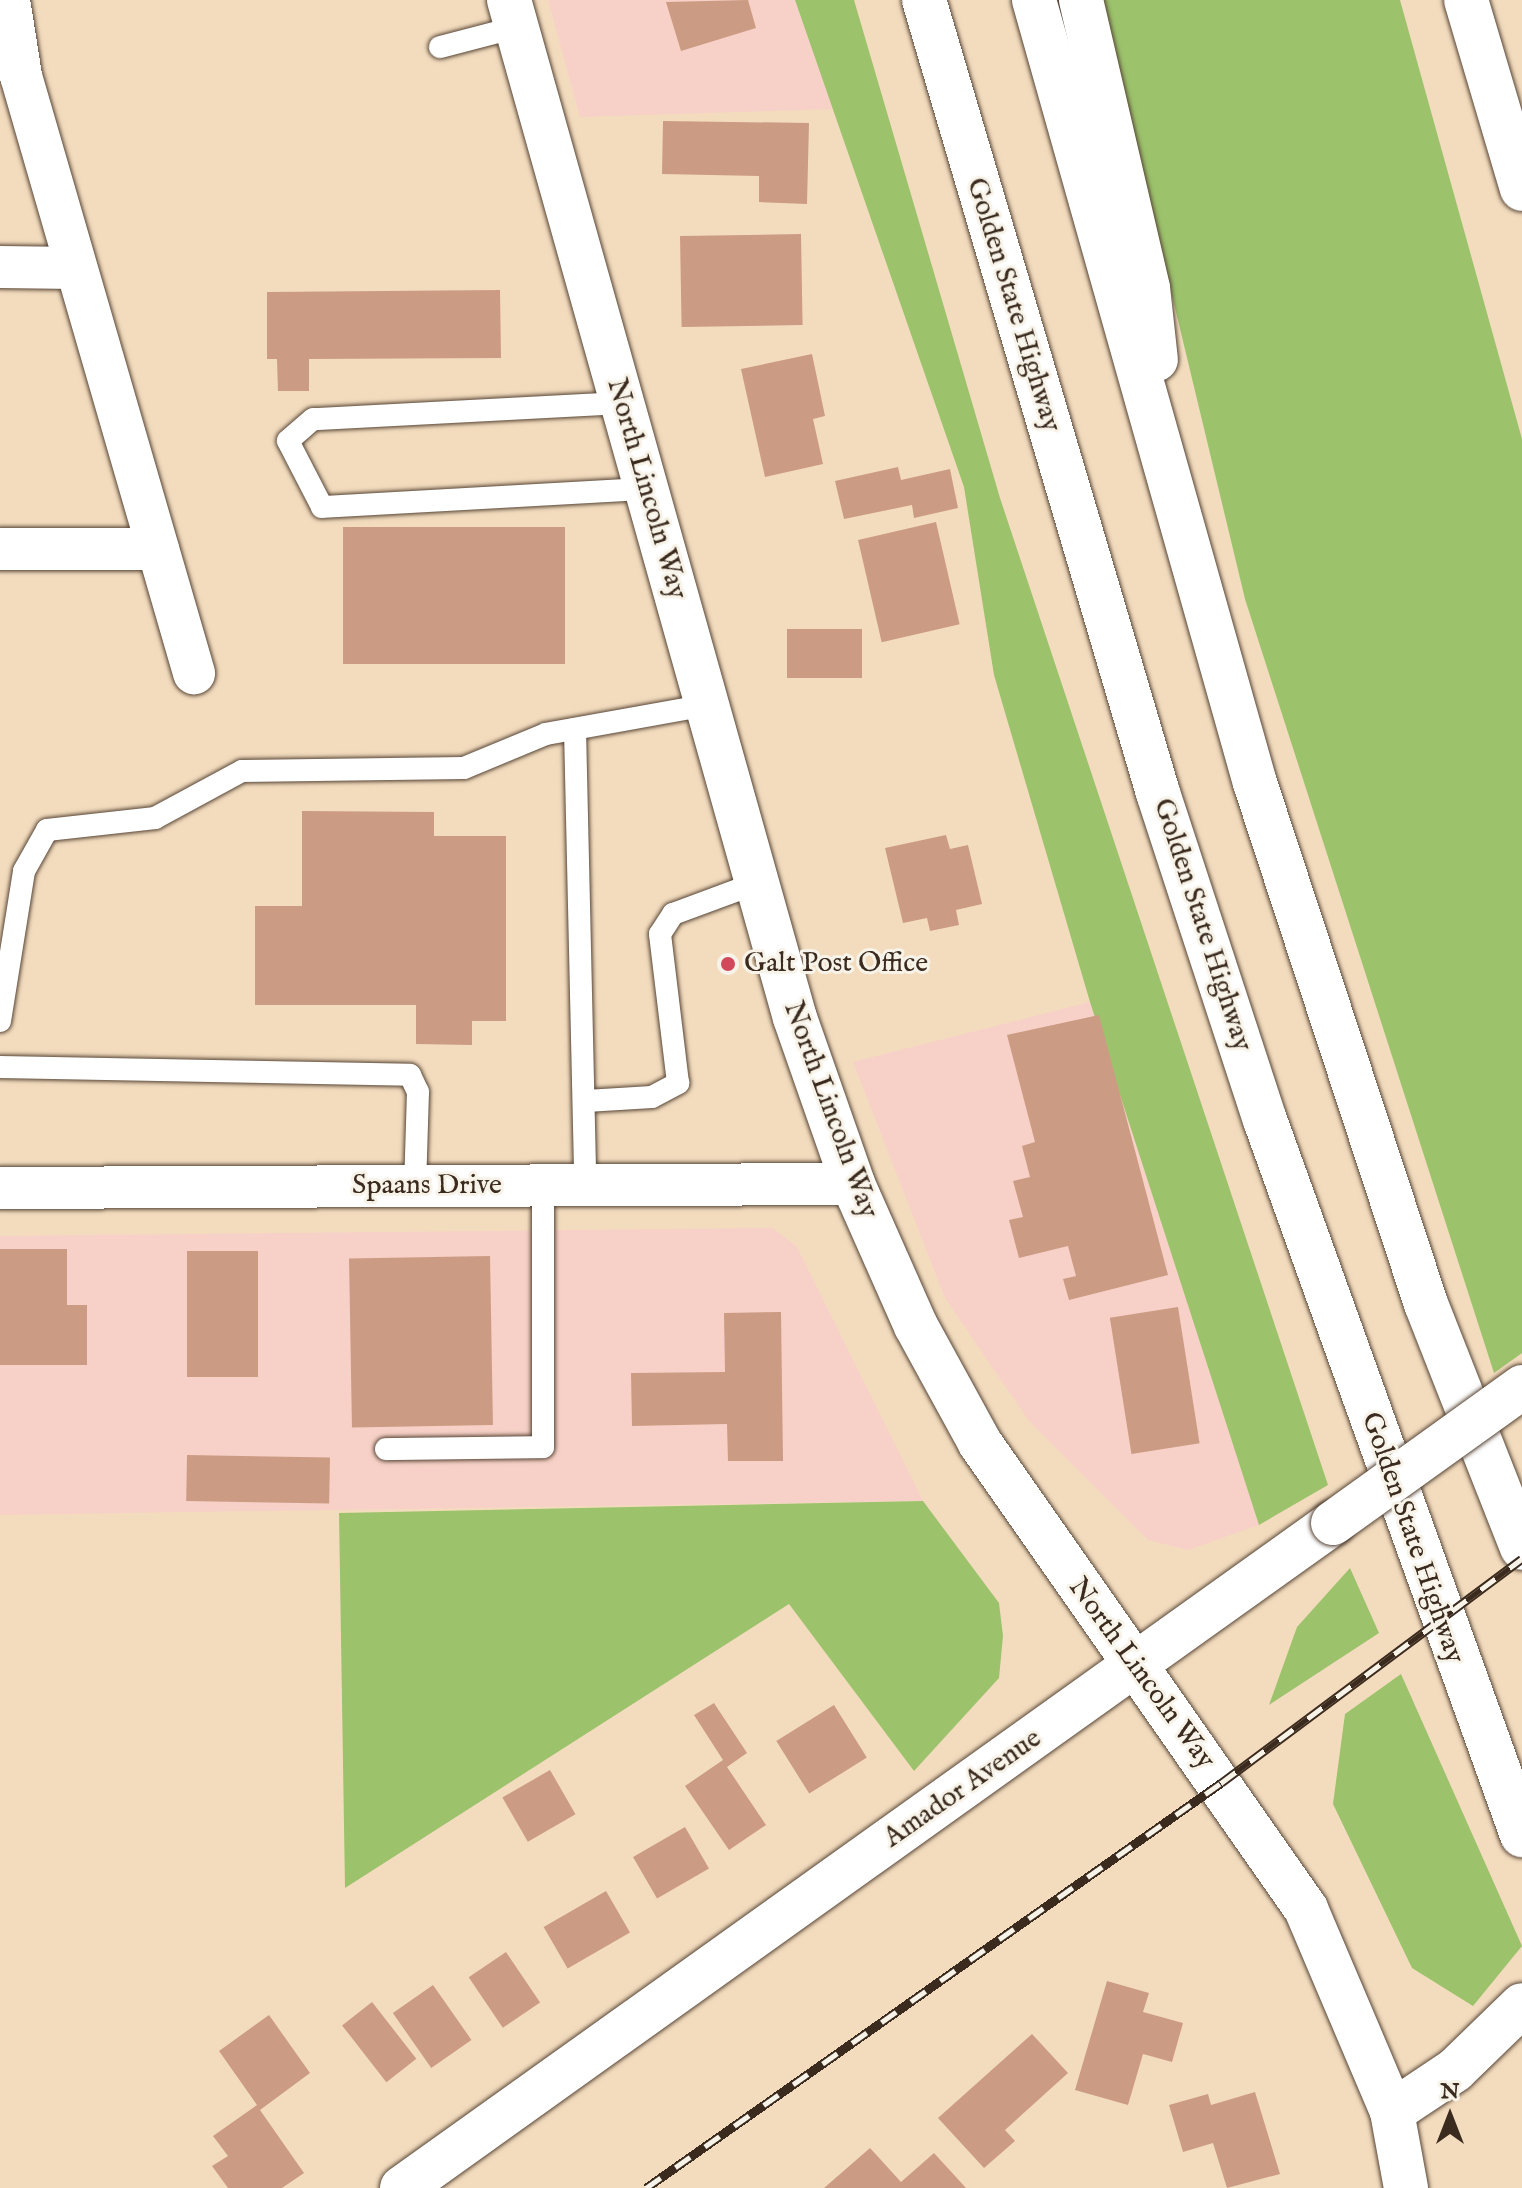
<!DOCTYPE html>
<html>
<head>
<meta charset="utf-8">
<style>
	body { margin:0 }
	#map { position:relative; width:1522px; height:2188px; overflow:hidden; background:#f3dcbe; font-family:"IM FELL English",serif }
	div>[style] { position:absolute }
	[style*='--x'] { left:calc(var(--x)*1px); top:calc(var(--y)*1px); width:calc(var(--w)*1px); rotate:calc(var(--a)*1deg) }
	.built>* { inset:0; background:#f7d1c7 }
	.green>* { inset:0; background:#9cc26c }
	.building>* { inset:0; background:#cc9b83; transform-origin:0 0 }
	.roads { filter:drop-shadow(0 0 2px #574536) drop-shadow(0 0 2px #574536) }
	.service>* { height:22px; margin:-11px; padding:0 11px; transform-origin:11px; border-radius:11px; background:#fff }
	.minor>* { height:42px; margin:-21px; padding:0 21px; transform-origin:21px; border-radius:21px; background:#fff }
	.tertiary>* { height:44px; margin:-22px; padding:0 22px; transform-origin:22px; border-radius:22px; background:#fff }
	.secondary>* { height:44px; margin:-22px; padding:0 22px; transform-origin:22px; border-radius:22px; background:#fff }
	.motorway>* { height:44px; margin:-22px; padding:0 22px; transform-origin:22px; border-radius:22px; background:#fff }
	.rail>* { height:9px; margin-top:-4.5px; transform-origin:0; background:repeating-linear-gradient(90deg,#f7f3e8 0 18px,#3b2a1e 0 36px); box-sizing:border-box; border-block:2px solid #3b2a1e }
	.bridges { filter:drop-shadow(0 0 2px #574536) drop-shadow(0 0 2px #574536) }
	.tertiary-bridge>* { height:44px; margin:-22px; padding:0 22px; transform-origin:22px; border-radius:22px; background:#fff }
	.dots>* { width:22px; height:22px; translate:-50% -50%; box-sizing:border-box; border:4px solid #f7f3e8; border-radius:50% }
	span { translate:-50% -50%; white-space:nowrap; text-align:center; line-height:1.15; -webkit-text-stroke:6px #f7f3e8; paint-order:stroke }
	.street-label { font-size:28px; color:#3b2a1e }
	.poi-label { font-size:28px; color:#3b2a1e }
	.left { translate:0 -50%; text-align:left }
	.north { position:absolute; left:1410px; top:2076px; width:80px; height:80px; -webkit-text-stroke:6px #f7f3e8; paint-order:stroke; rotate:0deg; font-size:22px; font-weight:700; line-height:32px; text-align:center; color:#3b2a1e }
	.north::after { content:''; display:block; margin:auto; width:28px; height:36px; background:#3b2a1e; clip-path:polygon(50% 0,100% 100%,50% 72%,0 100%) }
</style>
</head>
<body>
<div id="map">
	<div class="built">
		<div style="clip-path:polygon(548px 0,795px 0,835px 109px,580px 117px)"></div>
		<div style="clip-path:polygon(1090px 1002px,1259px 1525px,1188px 1550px,1148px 1540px,1029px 1421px,945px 1298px,853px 1062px)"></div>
		<div style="clip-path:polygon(773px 1228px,797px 1247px,923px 1501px,0 1515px,0 1236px)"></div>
	</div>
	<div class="green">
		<div style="clip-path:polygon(795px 0,854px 0,1000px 498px,1328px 1485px,1259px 1525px,1090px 1002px,994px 675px,964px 487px)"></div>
		<div style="clip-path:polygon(1101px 0,1400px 0,1522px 439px,1522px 1353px,1494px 1373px,1245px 599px)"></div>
		<div style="clip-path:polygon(923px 1501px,999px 1603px,1003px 1636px,999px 1678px,914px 1771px,789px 1604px,345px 1888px,339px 1513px)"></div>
		<div style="clip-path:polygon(1350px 1568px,1379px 1633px,1269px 1705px,1297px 1627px)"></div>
		<div style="clip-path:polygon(1401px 1674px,1522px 1946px,1473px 2006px,1412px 1968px,1333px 1804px,1345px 1714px)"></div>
	</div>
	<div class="building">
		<div style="clip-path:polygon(748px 0,756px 28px,681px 51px,666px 2px)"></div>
		<div style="clip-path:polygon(663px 121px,809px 123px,807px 204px,759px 202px,759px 176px,662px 174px)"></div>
		<div style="left:801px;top:234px;width:91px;height:121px;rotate:89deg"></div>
		<div style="clip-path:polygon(500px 290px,501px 358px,309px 359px,309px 391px,278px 391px,277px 359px,267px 359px,267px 292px)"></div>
		<div style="clip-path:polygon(812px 354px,825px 416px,813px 419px,823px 464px,765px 477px,741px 369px)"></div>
		<div style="clip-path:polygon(898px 467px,901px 480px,950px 469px,958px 508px,914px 518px,912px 505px,844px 519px,835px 481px)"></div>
		<div style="left:936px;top:522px;width:105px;height:80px;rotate:77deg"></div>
		<div style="left:565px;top:527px;width:137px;height:222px;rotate:90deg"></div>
		<div style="left:862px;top:629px;width:49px;height:75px;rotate:90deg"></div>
		<div style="clip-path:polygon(302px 811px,434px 812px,434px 836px,506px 836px,506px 1021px,472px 1021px,472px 1045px,416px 1044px,416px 1005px,255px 1005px,255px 906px,302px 906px)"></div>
		<div style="clip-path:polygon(946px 835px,950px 849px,968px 845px,982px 904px,956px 910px,959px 925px,930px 931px,927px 918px,903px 923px,885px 848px)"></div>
		<div style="clip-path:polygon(1099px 1015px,1168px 1275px,1069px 1300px,1063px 1279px,1076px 1276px,1068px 1246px,1019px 1258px,1009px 1220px,1023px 1217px,1013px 1181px,1030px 1177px,1022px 1146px,1035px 1142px,1007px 1035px)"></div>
		<div style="clip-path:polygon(0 1249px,67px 1249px,67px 1305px,87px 1305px,87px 1365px,0 1365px)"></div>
		<div style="left:187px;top:1251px;width:71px;height:126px"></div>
		<div style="left:490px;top:1256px;width:169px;height:141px;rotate:89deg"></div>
		<div style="left:1178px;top:1307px;width:138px;height:69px;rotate:81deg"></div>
		<div style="clip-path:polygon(781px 1312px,783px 1461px,728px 1461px,727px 1424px,632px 1426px,631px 1373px,725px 1372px,724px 1313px)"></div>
		<div style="left:187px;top:1455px;width:143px;height:46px;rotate:1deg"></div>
		<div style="clip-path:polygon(714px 1703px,747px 1753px,727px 1767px,766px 1825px,729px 1850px,685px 1786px,723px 1760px,694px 1715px)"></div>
		<div style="left:834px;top:1705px;width:62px;height:68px;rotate:58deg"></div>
		<div style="left:550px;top:1770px;width:51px;height:55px;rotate:60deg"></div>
		<div style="left:685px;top:1827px;width:48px;height:60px;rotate:60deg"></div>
		<div style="left:606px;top:1891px;width:48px;height:72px;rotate:60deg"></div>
		<div style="left:506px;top:1952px;width:61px;height:45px;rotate:56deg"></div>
		<div style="clip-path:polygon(1107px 1981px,1149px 1993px,1143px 2012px,1183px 2023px,1172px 2062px,1143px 2054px,1128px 2105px,1075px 2090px)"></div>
		<div style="left:433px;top:1985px;width:67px;height:49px;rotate:55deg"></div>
		<div style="left:372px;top:2002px;width:72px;height:38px;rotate:52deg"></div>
		<div style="clip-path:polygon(269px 2015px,310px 2073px,260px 2110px,304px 2173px,282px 2188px,228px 2188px,212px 2166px,228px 2156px,213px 2136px,257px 2105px,219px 2051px)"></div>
		<div style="clip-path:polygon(1032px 2034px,1068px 2073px,1005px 2130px,1015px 2141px,984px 2168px,938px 2118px)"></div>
		<div style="clip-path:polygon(1255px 2092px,1280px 2174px,1227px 2188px,1213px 2143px,1183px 2152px,1169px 2105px,1208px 2094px,1211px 2105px)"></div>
		<div style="clip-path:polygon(870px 2148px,901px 2182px,934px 2153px,966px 2188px,824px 2188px)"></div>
	</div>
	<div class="roads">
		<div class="service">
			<div style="--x:440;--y:47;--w:80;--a:-14.6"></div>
			<div style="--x:622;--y:403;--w:309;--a:177"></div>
			<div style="--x:313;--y:419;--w:33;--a:139"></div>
			<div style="--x:288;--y:441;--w:74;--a:62.7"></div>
			<div style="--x:322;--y:507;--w:324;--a:-3.2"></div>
			<div style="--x:575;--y:729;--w:456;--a:88.7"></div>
			<div style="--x:0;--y:1021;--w:152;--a:-80.9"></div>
			<div style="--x:24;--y:871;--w:47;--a:-60.7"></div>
			<div style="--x:47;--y:830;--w:109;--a:-6.3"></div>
			<div style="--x:155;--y:818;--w:99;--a:-28.4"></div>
			<div style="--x:242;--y:771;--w:222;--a:-0.8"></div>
			<div style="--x:464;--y:768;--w:89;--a:-22.5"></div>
			<div style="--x:546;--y:734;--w:164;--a:-10.2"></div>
			<div style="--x:0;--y:1067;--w:410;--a:1.1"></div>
			<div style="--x:410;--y:1075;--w:19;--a:65"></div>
			<div style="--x:418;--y:1092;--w:94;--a:91.8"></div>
			<div style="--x:586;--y:1101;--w:66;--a:-3.5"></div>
			<div style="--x:652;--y:1097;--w:30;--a:-28"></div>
			<div style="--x:678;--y:1083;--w:150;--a:-96.9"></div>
			<div style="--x:660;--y:934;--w:24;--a:-57"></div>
			<div style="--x:673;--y:914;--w:90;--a:-20.3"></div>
			<div style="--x:386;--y:1449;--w:157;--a:-0.7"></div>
			<div style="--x:543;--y:1447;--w:262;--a:-90"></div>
		</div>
		<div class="minor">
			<div style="--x:9;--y:0;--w:77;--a:81"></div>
			<div style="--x:21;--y:76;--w:622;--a:73.84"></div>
			<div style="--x:0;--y:267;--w:76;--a:0.8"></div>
			<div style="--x:0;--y:549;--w:158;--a:0"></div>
			<div style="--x:0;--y:1188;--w:853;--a:-0.27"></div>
		</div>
		<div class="tertiary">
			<div style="--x:509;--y:0;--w:1057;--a:74.31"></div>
			<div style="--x:795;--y:1018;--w:176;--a:70.7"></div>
			<div style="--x:853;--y:1184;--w:155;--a:66.1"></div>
			<div style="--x:916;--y:1326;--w:133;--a:61.3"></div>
			<div style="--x:980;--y:1443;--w:569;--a:55.02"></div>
			<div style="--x:1306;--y:1909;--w:220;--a:67"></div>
			<div style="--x:1466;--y:0;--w:197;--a:73.5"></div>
			<div style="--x:402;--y:2188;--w:1144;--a:-35.54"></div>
		</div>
		<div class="secondary">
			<div style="--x:1406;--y:2188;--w:77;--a:-100.4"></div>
			<div style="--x:1392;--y:2112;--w:76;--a:-33.7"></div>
			<div style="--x:1455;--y:2070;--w:93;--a:-44.1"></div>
		</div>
		<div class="motorway">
			<div style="--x:924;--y:0;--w:827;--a:73.56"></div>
			<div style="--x:1158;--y:793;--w:344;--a:71.9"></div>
			<div style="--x:1265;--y:1120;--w:760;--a:70.23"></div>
			<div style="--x:1034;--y:0;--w:814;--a:74.24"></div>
			<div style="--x:1255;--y:783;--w:548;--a:71.83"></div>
			<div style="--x:1426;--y:1304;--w:262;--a:68.5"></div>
			<div style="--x:1081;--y:0;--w:296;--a:76.9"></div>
			<div style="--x:1148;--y:288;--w:72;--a:83.7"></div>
		</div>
	</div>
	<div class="rail">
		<div style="--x:646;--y:2188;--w:703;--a:-35.16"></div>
		<div style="--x:1221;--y:1783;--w:375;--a:-36.7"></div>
	</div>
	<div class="bridges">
		<div class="tertiary-bridge">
			<div style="--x:1333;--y:1523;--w:233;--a:-35.7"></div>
		</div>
	</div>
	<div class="dots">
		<div style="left:728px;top:964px;background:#d1495b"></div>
	</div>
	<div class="street-label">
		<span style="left:1013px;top:305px;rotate:73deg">Golden State Highway</span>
		<span style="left:646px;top:489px;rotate:74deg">North Lincoln Way</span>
		<span style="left:1202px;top:925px;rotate:72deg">Golden State Highway</span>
		<span style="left:830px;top:1110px;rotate:70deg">North Lincoln Way</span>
		<span style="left:427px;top:1186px">Spaans Drive</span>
		<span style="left:1412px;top:1538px;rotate:71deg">Golden State Highway</span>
		<span style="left:1141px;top:1674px;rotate:54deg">North Lincoln Way</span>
		<span style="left:963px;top:1789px;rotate:-35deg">Amador Avenue</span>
	</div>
	<div class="poi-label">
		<span class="left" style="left:744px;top:964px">Galt Post Office</span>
	</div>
	<div class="north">N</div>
</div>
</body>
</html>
